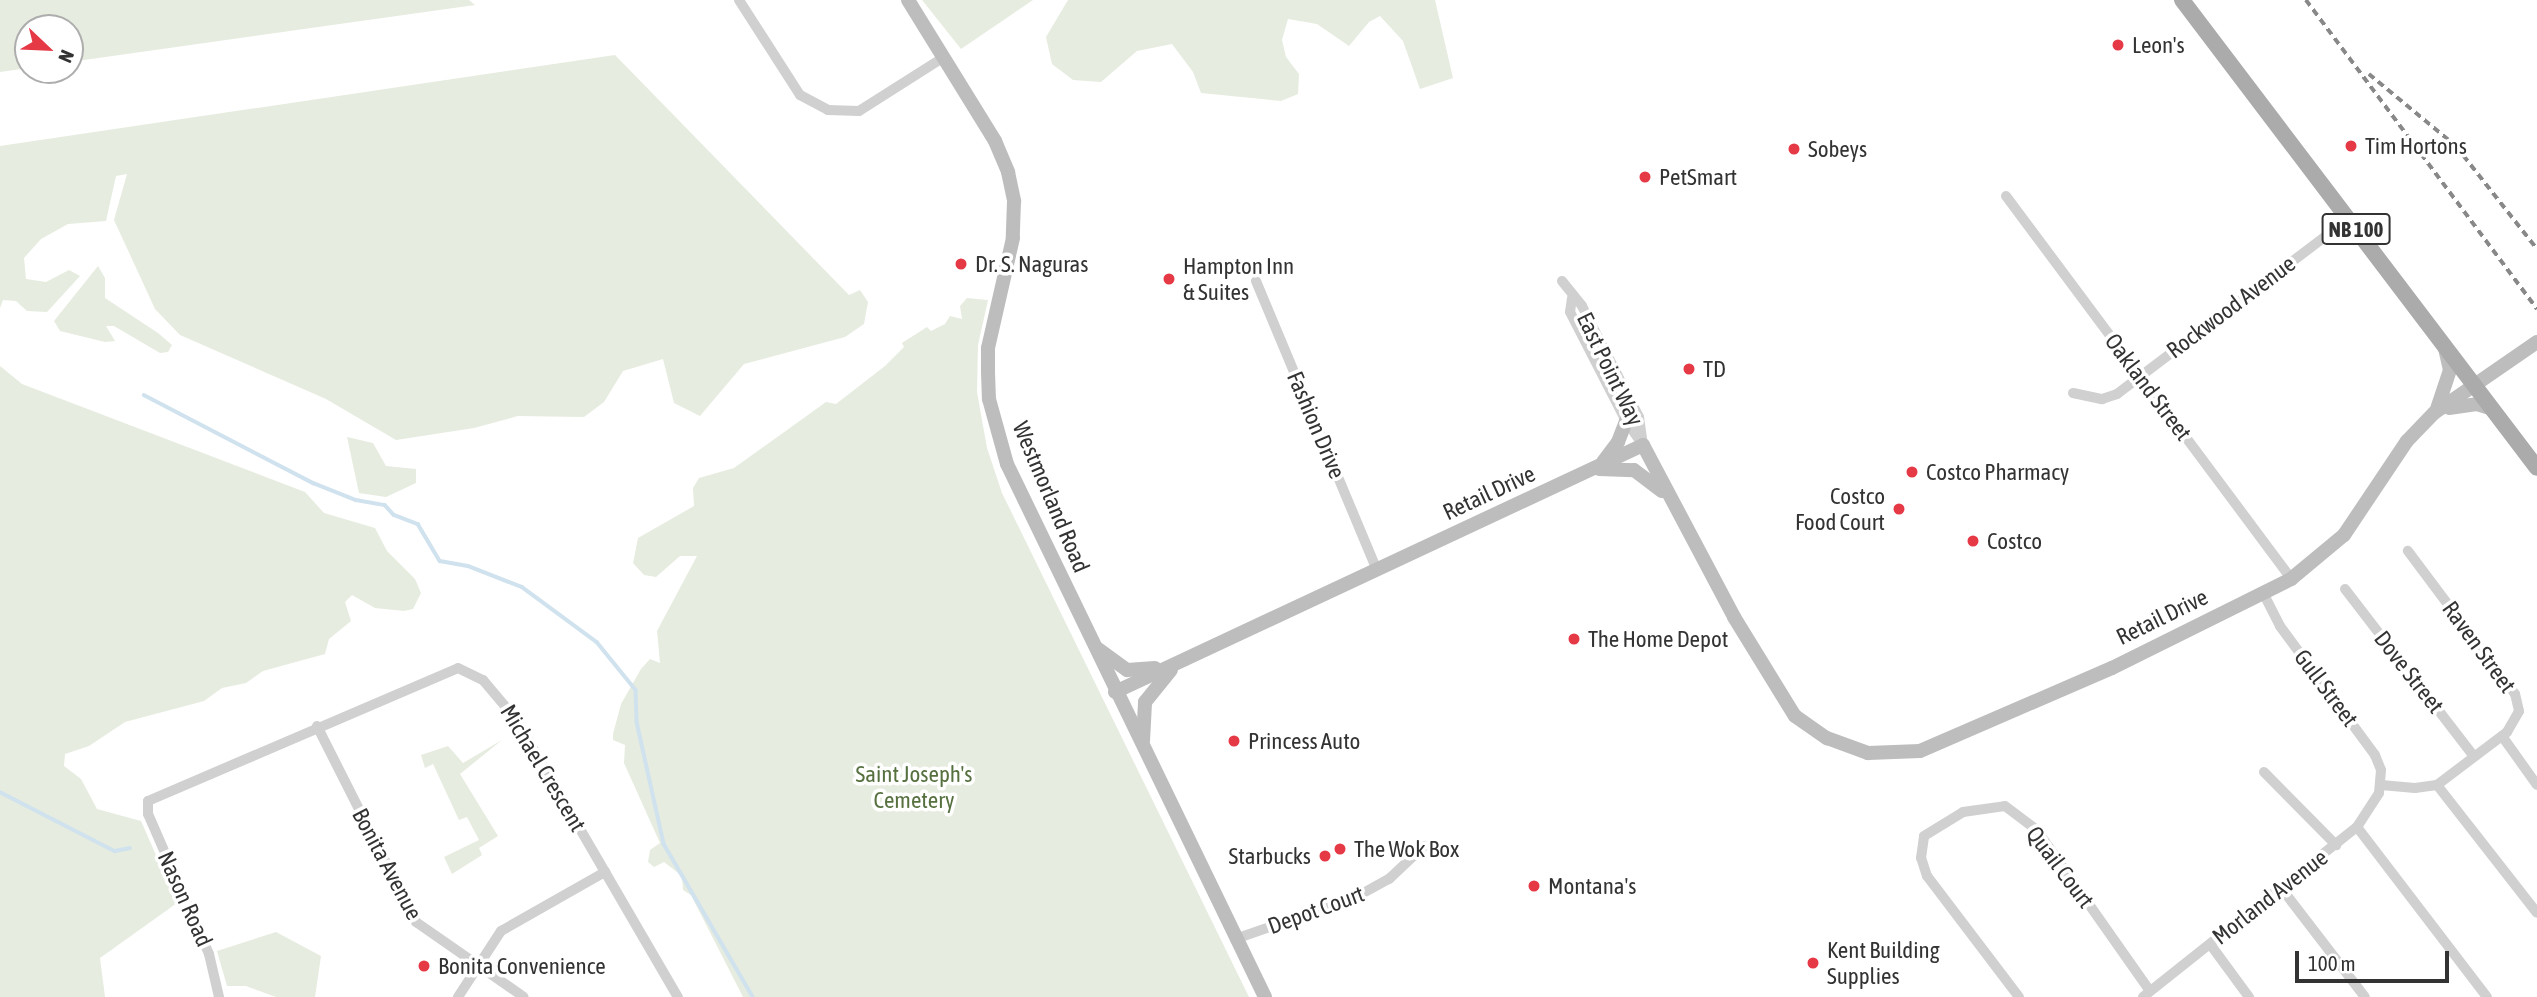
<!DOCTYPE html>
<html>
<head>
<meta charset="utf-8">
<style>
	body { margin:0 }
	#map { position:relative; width:2537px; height:997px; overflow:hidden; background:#fff; font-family:"Asap Condensed",sans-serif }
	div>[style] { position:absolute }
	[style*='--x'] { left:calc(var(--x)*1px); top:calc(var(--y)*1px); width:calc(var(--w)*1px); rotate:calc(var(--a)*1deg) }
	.green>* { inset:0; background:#e6ecdf }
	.stream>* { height:3.5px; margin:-1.75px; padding:0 1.75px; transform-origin:1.75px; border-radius:1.75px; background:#cfe2ee }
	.street>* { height:10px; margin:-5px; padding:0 5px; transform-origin:5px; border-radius:5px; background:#d0d0d0 }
	.secondary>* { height:14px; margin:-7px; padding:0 7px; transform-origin:7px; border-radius:7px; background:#bdbdbd }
	.primary>* { height:16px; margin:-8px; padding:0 8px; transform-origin:8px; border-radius:8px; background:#ababab }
	.rail>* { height:3.5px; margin-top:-1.75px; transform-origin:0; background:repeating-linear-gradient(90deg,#888 0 7px,transparent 0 12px) }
	.dots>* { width:19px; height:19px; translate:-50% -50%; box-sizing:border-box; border:4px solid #fff; border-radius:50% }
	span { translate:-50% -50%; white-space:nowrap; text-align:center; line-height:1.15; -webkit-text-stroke:7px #fff; paint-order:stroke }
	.shield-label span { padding:2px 5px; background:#fff; border:2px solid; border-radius:5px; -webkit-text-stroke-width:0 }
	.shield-label { font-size:21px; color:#333; font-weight:700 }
	.poi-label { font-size:23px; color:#333 }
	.left { translate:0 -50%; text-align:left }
	.right { translate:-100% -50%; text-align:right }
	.street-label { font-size:23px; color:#333 }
	.park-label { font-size:23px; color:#56703f }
	.north { position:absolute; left:14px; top:14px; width:70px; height:70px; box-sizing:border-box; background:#fff; border:2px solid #adadad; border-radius:50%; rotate:113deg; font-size:19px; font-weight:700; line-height:28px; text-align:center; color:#333 }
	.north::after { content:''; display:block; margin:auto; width:24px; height:32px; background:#e63946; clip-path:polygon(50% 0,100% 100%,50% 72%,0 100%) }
	.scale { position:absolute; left:2295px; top:951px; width:154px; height:32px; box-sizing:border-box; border:4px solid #333; border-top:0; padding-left:9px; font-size:21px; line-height:24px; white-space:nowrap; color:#333; -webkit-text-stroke:5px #fff; paint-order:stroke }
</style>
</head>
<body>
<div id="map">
	<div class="green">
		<div style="clip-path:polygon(0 0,469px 0,475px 5px,70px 62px,70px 28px,28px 28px,28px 68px,0 72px)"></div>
		<div style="clip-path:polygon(922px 0,1033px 0,961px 49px)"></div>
		<div style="clip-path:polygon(1068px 0,1435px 0,1453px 78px,1420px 89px,1403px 41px,1380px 16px,1369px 22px,1349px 46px,1317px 24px,1288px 19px,1282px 40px,1286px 57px,1299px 74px,1298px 94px,1281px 101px,1201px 93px,1193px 72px,1172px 44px,1137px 51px,1101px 82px,1073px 80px,1052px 64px,1046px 37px)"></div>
		<div style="clip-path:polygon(615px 55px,849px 295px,860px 290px,868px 302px,864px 324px,845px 337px,744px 364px,700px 416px,674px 403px,663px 359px,623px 371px,604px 402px,584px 417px,518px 416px,474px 428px,396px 440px,326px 399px,180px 335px,155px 309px,114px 220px,127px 174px,116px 176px,106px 221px,68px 224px,41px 239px,24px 258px,26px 279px,46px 282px,69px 270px,80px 276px,47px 312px,27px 311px,16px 301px,3px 300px,0 308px,0 146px)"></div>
		<div style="clip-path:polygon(98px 266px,105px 278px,105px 298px,158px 333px,172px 345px,168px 352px,160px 353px,114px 326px,106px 326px,115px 341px,105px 342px,60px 331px,54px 321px)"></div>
		<div style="clip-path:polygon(967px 298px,988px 300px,978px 345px,977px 392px,987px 448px,1002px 493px,1249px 997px,743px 997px,691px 895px,683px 890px,682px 876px,664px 862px,654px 867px,648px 862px,650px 850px,660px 843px,624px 763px,625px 745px,613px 740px,613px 734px,621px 704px,641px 669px,650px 659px,660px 663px,657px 631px,697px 556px,680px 556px,656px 577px,644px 575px,633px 563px,638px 538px,694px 506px,693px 488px,699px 478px,734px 468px,826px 402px,836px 404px,885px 366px,904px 347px,902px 343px,927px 327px,931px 331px,945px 324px,950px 316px,962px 319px,960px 306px)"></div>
		<div style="clip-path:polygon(0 366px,22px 384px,305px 492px,324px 513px,375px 528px,387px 551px,415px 579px,421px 593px,413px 609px,404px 611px,375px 608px,352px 595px,345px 602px,351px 621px,329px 639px,325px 654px,263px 671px,246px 683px,222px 688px,204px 701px,125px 722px,89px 746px,65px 754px,64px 766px,81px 779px,97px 809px,141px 821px,177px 903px,100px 958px,105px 997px,0 997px)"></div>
		<div style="clip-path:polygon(347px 437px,373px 443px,386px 466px,416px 469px,416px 483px,386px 497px,359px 493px)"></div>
		<div style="clip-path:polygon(502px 740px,460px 774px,498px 836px,479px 848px,482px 855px,452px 874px,444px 857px,479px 840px,467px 817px,459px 820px,433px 764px,425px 768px,421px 755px,448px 746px,463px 763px)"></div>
		<div style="clip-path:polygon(276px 932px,321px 956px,315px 997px,276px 997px,246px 986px,227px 986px,217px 951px)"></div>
	</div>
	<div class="stream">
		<div style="--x:144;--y:395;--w:191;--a:27.5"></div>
		<div style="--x:313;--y:483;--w:46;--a:21.6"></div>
		<div style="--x:356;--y:500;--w:29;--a:10"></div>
		<div style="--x:385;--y:505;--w:13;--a:48"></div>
		<div style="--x:394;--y:515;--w:26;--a:21"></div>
		<div style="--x:418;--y:524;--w:43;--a:59.3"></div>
		<div style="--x:440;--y:561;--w:28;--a:10"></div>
		<div style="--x:468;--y:566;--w:58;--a:21.3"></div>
		<div style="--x:522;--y:587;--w:93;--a:36.3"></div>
		<div style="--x:597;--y:642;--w:62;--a:50.9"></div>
		<div style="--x:636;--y:690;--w:32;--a:88"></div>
		<div style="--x:637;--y:722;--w:125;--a:77.5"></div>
		<div style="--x:664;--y:844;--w:177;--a:59.8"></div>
		<div style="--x:0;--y:792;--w:129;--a:27.2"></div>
		<div style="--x:115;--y:851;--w:15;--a:-11"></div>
	</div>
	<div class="street">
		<div style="--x:739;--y:0;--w:113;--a:57.3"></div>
		<div style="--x:800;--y:95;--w:32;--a:28"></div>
		<div style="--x:828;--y:110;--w:31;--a:2"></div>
		<div style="--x:859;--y:111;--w:101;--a:-32.4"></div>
		<div style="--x:2006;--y:196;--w:477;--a:53.3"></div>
		<div style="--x:1256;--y:281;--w:313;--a:67.3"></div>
		<div style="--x:1562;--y:281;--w:32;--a:51"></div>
		<div style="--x:1582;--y:306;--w:125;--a:62.8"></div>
		<div style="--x:1639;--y:417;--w:28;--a:82"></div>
		<div style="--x:1572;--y:298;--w:14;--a:98"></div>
		<div style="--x:1570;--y:312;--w:123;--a:62.8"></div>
		<div style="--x:1626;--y:421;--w:29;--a:55"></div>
		<div style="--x:2073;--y:393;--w:30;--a:12"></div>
		<div style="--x:2102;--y:399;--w:16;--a:-18"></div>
		<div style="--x:2117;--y:394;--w:290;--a:-37.1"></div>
		<div style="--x:2345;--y:589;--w:210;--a:52.4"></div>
		<div style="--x:317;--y:726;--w:220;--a:63.2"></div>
		<div style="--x:416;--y:922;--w:131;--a:34.8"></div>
		<div style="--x:2502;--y:736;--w:60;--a:54.5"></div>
		<div style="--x:2264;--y:772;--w:103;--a:45.4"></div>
		<div style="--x:2381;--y:785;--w:34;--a:5"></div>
		<div style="--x:2415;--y:788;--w:22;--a:-8"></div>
		<div style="--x:2437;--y:785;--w:88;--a:-37.1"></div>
		<div style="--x:2507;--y:732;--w:24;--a:-60"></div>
		<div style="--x:2519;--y:711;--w:17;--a:-103"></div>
		<div style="--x:2515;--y:694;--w:179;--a:-126.8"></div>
		<div style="--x:2437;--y:785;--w:162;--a:52"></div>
		<div style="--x:2357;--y:827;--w:214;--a:52.6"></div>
		<div style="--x:2282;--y:889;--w:136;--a:52.5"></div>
		<div style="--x:1235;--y:939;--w:128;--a:-19.1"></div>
		<div style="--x:1356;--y:897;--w:38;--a:-29"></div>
		<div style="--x:1389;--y:879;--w:48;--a:-43.3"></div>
		<div style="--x:2210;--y:944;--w:66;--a:53.7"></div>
		<div style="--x:219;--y:997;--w:44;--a:-103.1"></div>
		<div style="--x:209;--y:954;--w:153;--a:-113.5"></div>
		<div style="--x:148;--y:814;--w:13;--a:-90"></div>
		<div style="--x:148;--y:801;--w:337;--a:-23.2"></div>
		<div style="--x:458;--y:668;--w:28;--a:26"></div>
		<div style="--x:483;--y:680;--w:51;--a:49.8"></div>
		<div style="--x:516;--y:719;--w:322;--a:59.8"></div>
		<div style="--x:458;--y:997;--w:79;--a:-56.9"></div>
		<div style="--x:501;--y:931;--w:120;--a:-29.6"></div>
		<div style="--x:2019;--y:997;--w:152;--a:-127.2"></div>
		<div style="--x:1927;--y:876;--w:19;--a:-108"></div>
		<div style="--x:1921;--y:858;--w:22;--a:-82"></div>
		<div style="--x:1924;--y:836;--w:46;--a:-31.6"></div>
		<div style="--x:1963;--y:812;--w:42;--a:-8.1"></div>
		<div style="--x:2005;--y:806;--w:39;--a:37"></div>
		<div style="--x:2036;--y:829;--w:198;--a:54.9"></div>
		<div style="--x:2143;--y:997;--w:273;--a:-38.5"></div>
		<div style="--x:2357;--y:827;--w:40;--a:-57.1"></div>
		<div style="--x:2379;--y:793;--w:23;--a:-85"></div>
		<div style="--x:2381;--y:770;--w:16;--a:-112"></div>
		<div style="--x:2375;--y:755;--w:160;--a:-126.4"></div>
		<div style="--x:2280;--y:626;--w:37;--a:-117"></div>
	</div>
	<div class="secondary">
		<div style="--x:908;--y:0;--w:166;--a:58.3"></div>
		<div style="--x:995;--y:141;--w:34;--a:67"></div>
		<div style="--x:1008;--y:172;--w:30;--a:78"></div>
		<div style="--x:1014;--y:201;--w:37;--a:92"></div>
		<div style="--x:1013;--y:238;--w:113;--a:102.8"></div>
		<div style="--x:988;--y:348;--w:24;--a:90"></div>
		<div style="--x:988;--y:372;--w:27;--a:88"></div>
		<div style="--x:989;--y:399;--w:67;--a:74.5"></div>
		<div style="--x:1007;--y:464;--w:592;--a:64.17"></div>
		<div style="--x:2449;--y:408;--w:28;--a:-8"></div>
		<div style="--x:2477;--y:404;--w:16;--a:18"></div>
		<div style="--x:2437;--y:409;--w:41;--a:-71.6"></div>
		<div style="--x:2450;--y:370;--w:23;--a:-103"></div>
		<div style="--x:1603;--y:462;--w:25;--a:-53"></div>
		<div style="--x:1618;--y:442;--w:22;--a:-69"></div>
		<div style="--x:1599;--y:469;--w:35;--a:2"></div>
		<div style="--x:1634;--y:470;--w:35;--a:37"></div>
		<div style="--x:1098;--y:649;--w:36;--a:36"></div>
		<div style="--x:1127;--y:670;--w:28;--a:-4"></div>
		<div style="--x:1115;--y:692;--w:583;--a:-25.07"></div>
		<div style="--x:1643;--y:445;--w:195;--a:62.1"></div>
		<div style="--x:1734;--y:617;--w:116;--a:58.4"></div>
		<div style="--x:1795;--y:716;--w:39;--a:35"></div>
		<div style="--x:1827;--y:738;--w:44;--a:20.1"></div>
		<div style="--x:1868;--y:753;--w:52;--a:-2.2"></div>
		<div style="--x:1920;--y:751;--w:209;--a:-23.4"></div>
		<div style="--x:2112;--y:668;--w:200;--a:-26.4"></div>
		<div style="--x:2291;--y:579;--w:69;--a:-39.7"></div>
		<div style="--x:2344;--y:535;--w:113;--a:-56.2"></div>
		<div style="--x:2407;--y:441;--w:39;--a:-46"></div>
		<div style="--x:2434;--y:413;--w:125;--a:-34.6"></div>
		<div style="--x:1143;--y:741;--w:39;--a:-87"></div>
		<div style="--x:1145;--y:702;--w:41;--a:-50.9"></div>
	</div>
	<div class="primary">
		<div style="--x:2182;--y:0;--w:587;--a:52.82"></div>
	</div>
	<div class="rail">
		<div style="--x:2306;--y:0;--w:386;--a:53.2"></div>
		<div style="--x:2369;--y:74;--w:113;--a:39.6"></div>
		<div style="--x:2456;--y:146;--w:131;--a:51.8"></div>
	</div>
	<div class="dots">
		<div style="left:2118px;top:45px;background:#e63946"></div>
		<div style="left:2351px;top:146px;background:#e63946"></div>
		<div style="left:1794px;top:149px;background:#e63946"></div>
		<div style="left:1645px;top:177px;background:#e63946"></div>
		<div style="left:961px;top:264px;background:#e63946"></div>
		<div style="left:1169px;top:279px;background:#e63946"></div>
		<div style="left:1689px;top:369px;background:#e63946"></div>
		<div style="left:1912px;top:472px;background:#e63946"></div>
		<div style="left:1899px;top:509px;background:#e63946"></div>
		<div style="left:1973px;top:541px;background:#e63946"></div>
		<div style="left:1574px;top:639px;background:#e63946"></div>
		<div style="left:1234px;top:741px;background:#e63946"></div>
		<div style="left:1340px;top:849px;background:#e63946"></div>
		<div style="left:1325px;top:856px;background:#e63946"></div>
		<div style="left:1534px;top:886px;background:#e63946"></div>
		<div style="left:1813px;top:963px;background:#e63946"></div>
		<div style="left:424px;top:966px;background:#e63946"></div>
	</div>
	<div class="shield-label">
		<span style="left:2356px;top:229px">NB 100</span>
	</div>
	<div class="poi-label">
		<span class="left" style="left:2132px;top:45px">Leon's</span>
		<span class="left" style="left:2365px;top:146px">Tim Hortons</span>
		<span class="left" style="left:1808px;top:149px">Sobeys</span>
		<span class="left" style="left:1659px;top:177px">PetSmart</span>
		<span class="left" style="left:975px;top:264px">Dr. S. Naguras</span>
		<span class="left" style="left:1183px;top:279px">Hampton Inn<br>&amp; Suites</span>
		<span class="left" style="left:1703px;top:369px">TD</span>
		<span class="left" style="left:1926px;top:472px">Costco Pharmacy</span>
		<span class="right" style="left:1885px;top:509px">Costco<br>Food Court</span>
		<span class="left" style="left:1987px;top:541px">Costco</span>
		<span class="left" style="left:1588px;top:639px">The Home Depot</span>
		<span class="left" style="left:1248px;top:741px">Princess Auto</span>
		<span class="left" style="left:1354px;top:849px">The Wok Box</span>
		<span class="right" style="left:1311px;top:856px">Starbucks</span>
		<span class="left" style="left:1548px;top:886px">Montana's</span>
		<span class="left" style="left:1827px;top:963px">Kent Building<br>Supplies</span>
		<span class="left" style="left:438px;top:966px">Bonita Convenience</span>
	</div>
	<div class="street-label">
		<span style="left:2231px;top:307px;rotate:-37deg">Rockwood Avenue</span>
		<span style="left:1610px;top:369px;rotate:64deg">East Point Way</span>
		<span style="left:2148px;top:387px;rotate:53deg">Oakland Street</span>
		<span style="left:1316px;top:425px;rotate:67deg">Fashion Drive</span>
		<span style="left:1489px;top:493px;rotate:-25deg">Retail Drive</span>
		<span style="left:1051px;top:497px;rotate:67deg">Westmorland Road</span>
		<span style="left:2162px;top:617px;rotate:-26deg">Retail Drive</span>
		<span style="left:2479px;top:647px;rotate:54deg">Raven Street</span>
		<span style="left:2409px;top:672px;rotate:52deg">Dove Street</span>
		<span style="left:2326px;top:688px;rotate:53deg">Gull Street</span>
		<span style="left:543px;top:768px;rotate:59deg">Michael Crescent</span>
		<span style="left:387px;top:864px;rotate:62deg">Bonita Avenue</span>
		<span style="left:2060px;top:867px;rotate:53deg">Quail Court</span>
		<span style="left:2270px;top:897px;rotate:-38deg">Morland Avenue</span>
		<span style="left:185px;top:899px;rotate:66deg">Nason Road</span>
		<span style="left:1316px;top:910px;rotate:-20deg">Depot Court</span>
	</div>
	<div class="park-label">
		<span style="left:914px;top:787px">Saint Joseph's<br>Cemetery</span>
	</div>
	<div class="north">N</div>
	<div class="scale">100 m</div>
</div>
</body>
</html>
